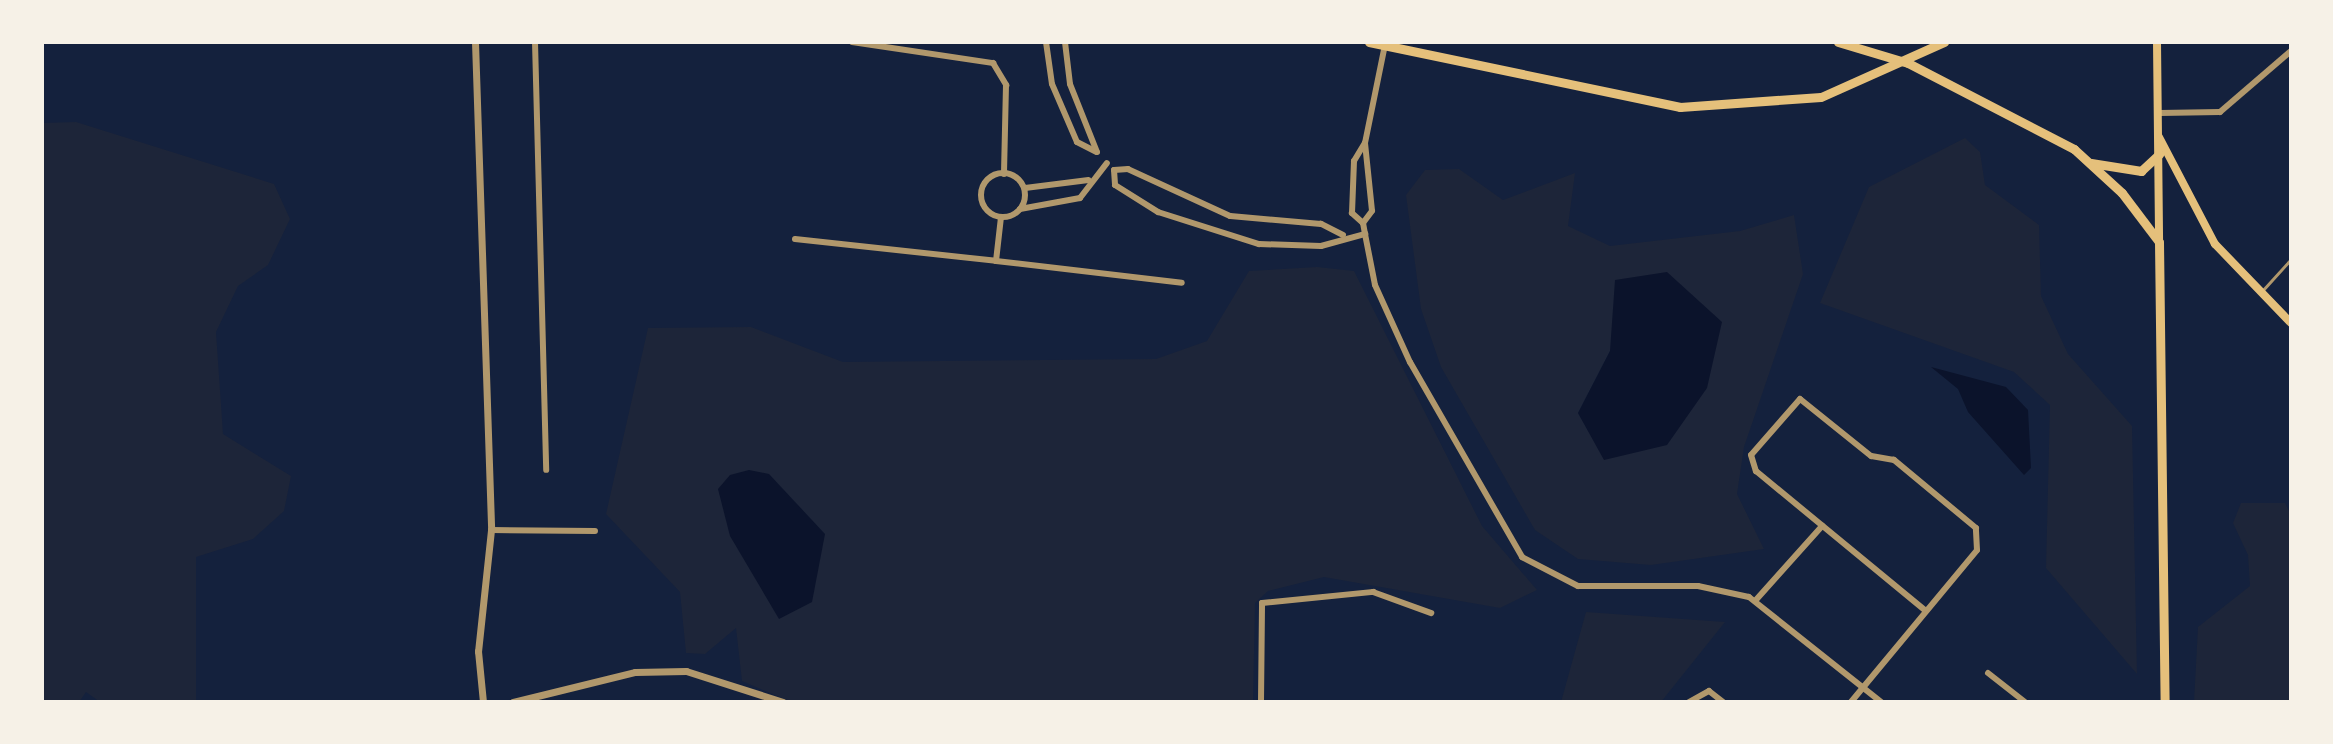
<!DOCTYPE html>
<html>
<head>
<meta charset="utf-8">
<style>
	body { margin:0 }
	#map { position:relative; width:2333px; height:744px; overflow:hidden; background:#14213d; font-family:"PT Sans Narrow",sans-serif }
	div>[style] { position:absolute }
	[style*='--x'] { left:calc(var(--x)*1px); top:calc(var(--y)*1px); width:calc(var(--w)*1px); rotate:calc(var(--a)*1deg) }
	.green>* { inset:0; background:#1d2539 }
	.water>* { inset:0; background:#0b132b }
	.service>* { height:3px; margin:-1.5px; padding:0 1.5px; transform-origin:1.5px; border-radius:1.5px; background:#b1986c }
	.minor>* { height:6px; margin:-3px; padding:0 3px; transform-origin:3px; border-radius:3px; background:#b1986c }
	.minor>.ring { margin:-3px; padding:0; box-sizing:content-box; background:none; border:6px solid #b1986c; border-radius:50% }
	.tertiary>* { height:7px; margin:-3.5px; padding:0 3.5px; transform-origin:3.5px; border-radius:3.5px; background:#b1986c }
	.secondary>* { height:8px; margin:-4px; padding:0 4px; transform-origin:4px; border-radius:4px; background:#e5c07b }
	.primary>* { height:9px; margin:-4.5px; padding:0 4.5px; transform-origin:4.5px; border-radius:4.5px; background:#e5c07b }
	span { translate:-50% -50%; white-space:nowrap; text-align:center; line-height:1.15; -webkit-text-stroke:6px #f6f1e7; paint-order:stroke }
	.frame { position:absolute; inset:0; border:44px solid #f6f1e7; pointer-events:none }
</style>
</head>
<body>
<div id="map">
	<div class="green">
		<div style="clip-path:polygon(76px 122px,274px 184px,290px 219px,268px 265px,238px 286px,216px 332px,223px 434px,291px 476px,284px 511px,253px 539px,196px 557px,196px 702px,100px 702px,86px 692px,79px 702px,42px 702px,42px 123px)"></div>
		<div style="clip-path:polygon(1965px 138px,1980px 152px,1985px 185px,2039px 225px,2041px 296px,2068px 354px,2132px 426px,2137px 674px,2046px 568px,2050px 405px,2014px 372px,1820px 303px,1869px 187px)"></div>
		<div style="clip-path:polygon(evenodd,1459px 169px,1503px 200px,1575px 173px,1568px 226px,1610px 246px,1740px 231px,1794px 215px,1803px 274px,1744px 447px,1737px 494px,1764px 549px,1651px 565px,1578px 559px,1535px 530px,1441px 367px,1421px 309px,1406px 195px,1425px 170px,1459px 169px,1610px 351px,1605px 460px,1578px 413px,1610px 351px)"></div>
		<div style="clip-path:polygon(1317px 267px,1354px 271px,1482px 526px,1537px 590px,1500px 608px,1324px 577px,1268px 591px,1255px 603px,1253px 702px,791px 702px,742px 681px,736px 628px,705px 654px,686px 653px,680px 592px,606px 514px,648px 328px,751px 327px,843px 362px,1156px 359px,1207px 341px,1249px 271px)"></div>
		<div style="clip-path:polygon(2241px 503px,2285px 503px,2291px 515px,2291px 702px,2194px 702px,2198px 627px,2250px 586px,2248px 555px,2233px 523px)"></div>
		<div style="clip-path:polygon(1586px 612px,1725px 622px,1661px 702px,1561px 702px)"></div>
	</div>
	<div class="water">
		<div style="clip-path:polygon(1667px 272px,1722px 322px,1707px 388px,1667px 445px,1604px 460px,1578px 413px,1610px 351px,1615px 280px)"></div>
		<div style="clip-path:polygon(1931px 367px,2006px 387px,2028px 410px,2031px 468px,2024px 475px,1968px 412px,1958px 389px)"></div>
		<div style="clip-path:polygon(749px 470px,769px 474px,825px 534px,812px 602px,779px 619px,730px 536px,718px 489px,730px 475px)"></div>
	</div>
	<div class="service">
		<div style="--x:2262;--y:291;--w:43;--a:-47.8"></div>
	</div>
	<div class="minor">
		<div style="--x:535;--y:42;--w:428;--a:88.5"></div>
		<div style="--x:852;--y:42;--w:143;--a:8.5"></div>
		<div style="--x:993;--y:63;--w:26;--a:59"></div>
		<div style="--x:1006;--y:85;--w:89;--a:91.3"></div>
		<div style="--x:1046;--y:42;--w:42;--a:81.9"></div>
		<div style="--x:1052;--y:84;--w:63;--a:66.7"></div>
		<div style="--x:1077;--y:142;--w:22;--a:27"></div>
		<div style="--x:1097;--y:152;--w:73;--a:-111.7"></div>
		<div style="--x:1070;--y:84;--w:42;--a:-96.8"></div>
		<div style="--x:2160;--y:113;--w:60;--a:-1"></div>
		<div style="--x:2220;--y:112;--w:94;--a:-40.7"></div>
		<div style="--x:1365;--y:143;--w:68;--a:84.1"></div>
		<div style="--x:1372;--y:211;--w:15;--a:127"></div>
		<div style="--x:1363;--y:223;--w:15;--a:-138"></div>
		<div style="--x:1352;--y:213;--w:52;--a:-87.8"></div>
		<div style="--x:1354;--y:161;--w:21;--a:-59"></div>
		<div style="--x:1365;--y:143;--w:100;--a:-78.5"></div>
		<div class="ring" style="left:981px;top:173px;width:38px;height:38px"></div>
		<div style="--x:1025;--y:188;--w:64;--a:-7.2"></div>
		<div style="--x:1020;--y:209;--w:61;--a:-10.4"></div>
		<div style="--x:1080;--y:198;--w:44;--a:-52.4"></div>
		<div style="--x:1365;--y:234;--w:52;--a:78.9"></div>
		<div style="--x:1375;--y:285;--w:85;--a:65.6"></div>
		<div style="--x:1410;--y:362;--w:225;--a:60.1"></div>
		<div style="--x:1522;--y:557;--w:63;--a:27.4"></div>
		<div style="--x:1578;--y:586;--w:120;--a:0"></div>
		<div style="--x:1698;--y:586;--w:52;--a:12.2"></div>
		<div style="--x:1749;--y:597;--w:169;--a:38.5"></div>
		<div style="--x:1343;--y:235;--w:25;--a:-153"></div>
		<div style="--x:1321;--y:224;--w:91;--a:-175"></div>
		<div style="--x:1230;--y:216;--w:112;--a:-155.3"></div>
		<div style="--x:1128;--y:169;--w:14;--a:176"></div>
		<div style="--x:1114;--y:170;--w:15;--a:86"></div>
		<div style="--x:1115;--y:185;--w:51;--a:32.1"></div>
		<div style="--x:1158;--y:212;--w:106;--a:17.6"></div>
		<div style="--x:1259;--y:244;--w:62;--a:1.8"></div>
		<div style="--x:1321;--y:246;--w:46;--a:-15.3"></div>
		<div style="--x:1365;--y:234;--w:11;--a:-100"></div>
		<div style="--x:795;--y:239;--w:202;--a:6.2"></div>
		<div style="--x:996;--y:261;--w:44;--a:-83.5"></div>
		<div style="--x:996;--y:261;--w:187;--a:6.7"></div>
		<div style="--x:491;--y:530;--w:104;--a:0.6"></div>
		<div style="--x:1755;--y:601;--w:101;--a:-48.2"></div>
		<div style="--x:1988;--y:673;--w:47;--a:38.1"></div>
		<div style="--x:1261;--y:702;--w:99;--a:-89.4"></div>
		<div style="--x:1262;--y:603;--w:112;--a:-5.7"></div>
		<div style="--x:1373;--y:592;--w:62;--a:19.9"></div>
		<div style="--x:1689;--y:702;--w:23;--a:-29"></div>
		<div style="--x:1709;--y:691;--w:18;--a:38"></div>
		<div style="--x:1851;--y:702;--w:197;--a:-50.3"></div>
		<div style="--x:1977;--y:550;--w:22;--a:-93"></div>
		<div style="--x:1976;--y:528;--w:107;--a:-140.3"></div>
		<div style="--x:1894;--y:460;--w:23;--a:-170"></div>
		<div style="--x:1871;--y:456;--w:91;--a:-141.2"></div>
		<div style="--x:1800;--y:399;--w:74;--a:131.2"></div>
		<div style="--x:1751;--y:455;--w:17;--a:73"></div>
		<div style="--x:1756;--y:471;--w:220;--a:39.5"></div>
	</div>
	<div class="tertiary">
		<div style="--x:475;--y:42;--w:488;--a:88.1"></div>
		<div style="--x:491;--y:530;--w:122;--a:96.1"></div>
		<div style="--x:478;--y:651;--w:51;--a:84.4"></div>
		<div style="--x:513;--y:702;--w:126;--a:-13.8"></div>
		<div style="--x:635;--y:672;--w:51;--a:-1.1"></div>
		<div style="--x:686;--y:671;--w:102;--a:17.7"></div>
	</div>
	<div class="secondary">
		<div style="--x:2157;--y:42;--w:200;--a:89.4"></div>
		<div style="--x:2159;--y:137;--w:121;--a:62.4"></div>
		<div style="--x:2215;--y:244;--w:110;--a:46.1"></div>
	</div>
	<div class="primary">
		<div style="--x:1369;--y:42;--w:318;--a:11.8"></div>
		<div style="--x:1680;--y:107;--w:141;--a:-4.1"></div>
		<div style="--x:1821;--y:97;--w:135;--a:-24.1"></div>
		<div style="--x:1838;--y:42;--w:73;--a:16.7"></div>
		<div style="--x:1908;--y:63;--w:187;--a:27.4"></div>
		<div style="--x:2074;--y:149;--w:65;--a:42.5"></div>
		<div style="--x:2122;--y:193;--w:61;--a:52.9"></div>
		<div style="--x:2159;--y:242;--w:460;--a:89.3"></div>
		<div style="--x:2091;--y:163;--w:51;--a:9.1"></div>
		<div style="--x:2141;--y:171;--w:25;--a:-43"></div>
	</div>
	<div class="frame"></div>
</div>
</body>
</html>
